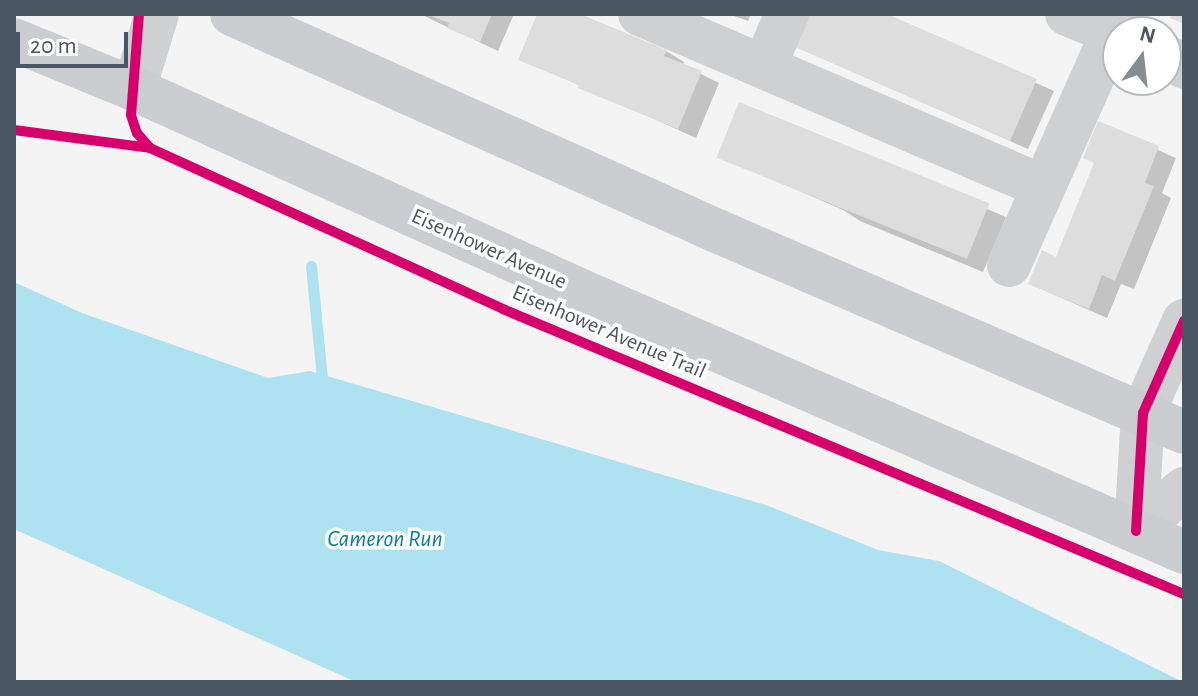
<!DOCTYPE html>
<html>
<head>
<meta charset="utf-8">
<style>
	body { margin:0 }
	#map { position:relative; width:1198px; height:696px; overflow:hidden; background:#f4f4f4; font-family:"Alegreya Sans",sans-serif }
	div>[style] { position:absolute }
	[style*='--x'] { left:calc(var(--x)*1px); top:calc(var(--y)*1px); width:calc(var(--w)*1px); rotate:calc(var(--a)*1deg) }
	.water>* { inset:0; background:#aee2f0 }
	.shadow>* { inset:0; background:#0003 }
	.stream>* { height:11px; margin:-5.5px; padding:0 5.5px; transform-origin:5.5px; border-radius:5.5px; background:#aee2f0 }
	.building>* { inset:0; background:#ddddde; transform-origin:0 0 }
	.minor>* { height:44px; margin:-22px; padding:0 22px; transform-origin:22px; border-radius:22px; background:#ced0d2 }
	.major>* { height:44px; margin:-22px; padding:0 22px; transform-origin:22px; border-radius:22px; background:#caced1 }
	.cycleway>* { height:10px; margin:-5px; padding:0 5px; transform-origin:5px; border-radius:5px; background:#d6006c }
	span { translate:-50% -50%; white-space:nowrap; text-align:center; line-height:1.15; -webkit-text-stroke:7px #fff; paint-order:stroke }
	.street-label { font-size:22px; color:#4a5661 }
	.water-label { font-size:24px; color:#0c7c9b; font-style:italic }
	.frame { position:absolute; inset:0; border:16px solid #4a5661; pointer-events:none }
	.north { position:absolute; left:1102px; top:16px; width:80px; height:80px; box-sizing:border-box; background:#fff; border:2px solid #b7bbc0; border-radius:50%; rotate:15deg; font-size:22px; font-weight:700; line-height:32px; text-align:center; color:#4a5661 }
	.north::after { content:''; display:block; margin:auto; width:28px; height:36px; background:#868d94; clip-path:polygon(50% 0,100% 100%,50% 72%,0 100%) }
	.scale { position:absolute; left:16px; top:32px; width:112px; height:36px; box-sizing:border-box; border:4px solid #4a5661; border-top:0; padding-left:10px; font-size:24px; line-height:28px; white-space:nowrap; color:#4a5661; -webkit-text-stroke:6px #fff; paint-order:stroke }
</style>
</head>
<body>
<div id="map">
	<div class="water">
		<div style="clip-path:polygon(14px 282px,82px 313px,268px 378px,310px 371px,766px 505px,878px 550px,939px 561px,1183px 682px,356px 682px,14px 529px)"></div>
	</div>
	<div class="shadow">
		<div style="clip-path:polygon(420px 14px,514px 14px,498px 51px)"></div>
		<div style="clip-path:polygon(539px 14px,575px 14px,666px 51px,684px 62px,683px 65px,719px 83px,696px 138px,521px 59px)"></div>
		<div style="clip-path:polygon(728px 14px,751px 14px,748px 21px)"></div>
		<div style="clip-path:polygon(812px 14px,881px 14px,1054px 91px,1028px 149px,797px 47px)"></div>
		<div style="clip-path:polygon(740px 104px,1006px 217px,983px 272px,860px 221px,843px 210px,719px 156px)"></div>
		<div style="clip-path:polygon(1099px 124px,1176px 158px,1162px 193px,1171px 198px,1134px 289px,1121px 284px,1107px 318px,1030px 284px,1057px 260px,1096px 163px)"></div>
	</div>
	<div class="stream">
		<div style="--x:311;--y:266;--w:123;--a:84.4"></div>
	</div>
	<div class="building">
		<div style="clip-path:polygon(426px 14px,492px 14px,480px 42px,447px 28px,449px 23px)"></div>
		<div style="clip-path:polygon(537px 14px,580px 14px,667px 50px,664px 56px,702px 71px,678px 129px,578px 88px,579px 85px,518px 60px)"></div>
		<div style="clip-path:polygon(810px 14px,887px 14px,1037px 79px,1010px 141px,795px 47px)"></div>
		<div style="clip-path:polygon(1172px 14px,1184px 14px,1184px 24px,1170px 18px)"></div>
		<div style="left:739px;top:102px;width:270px;height:60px;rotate:22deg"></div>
		<div style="clip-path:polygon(1098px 121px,1159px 146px,1145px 183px,1154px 186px,1115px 281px,1102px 275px,1089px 309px,1028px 284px,1042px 250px,1056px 257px,1094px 163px,1083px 158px)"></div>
	</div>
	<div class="minor">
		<div style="--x:640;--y:14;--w:439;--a:23.2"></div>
		<div style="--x:1067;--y:14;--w:55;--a:22.4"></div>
		<div style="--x:1166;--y:56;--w:21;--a:31"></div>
		<div style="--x:764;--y:67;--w:58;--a:-66.5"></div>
		<div style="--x:134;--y:89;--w:78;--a:-73"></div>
		<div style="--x:1009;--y:265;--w:275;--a:-66"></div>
		<div style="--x:1136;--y:531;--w:118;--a:-86.6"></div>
		<div style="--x:1143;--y:413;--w:101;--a:-66"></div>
		<div style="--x:1136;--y:531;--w:64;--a:-41.2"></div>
	</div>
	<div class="major">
		<div style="--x:232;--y:14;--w:531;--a:24.1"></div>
		<div style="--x:717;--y:231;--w:508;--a:23.29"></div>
		<div style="--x:14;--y:40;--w:130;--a:22.2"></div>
		<div style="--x:134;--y:89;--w:508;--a:24.29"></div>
		<div style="--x:597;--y:298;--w:640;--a:23.4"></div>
	</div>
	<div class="cycleway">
		<div style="--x:139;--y:14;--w:101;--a:94.5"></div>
		<div style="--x:131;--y:115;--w:19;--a:72"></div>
		<div style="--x:137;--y:133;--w:20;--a:49"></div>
		<div style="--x:14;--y:130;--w:137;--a:7.5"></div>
		<div style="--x:150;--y:148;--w:390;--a:24.5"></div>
		<div style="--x:505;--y:310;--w:736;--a:22.7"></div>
		<div style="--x:1136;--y:531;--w:118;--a:-86.6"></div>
		<div style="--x:1143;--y:413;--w:101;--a:-66"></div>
	</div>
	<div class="street-label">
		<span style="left:489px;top:249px;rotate:24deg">Eisenhower Avenue</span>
		<span style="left:609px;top:332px;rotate:23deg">Eisenhower Avenue Trail</span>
	</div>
	<div class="water-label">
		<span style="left:385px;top:540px">Cameron Run</span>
	</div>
	<div class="frame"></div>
	<div class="north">N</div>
	<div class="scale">20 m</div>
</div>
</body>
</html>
